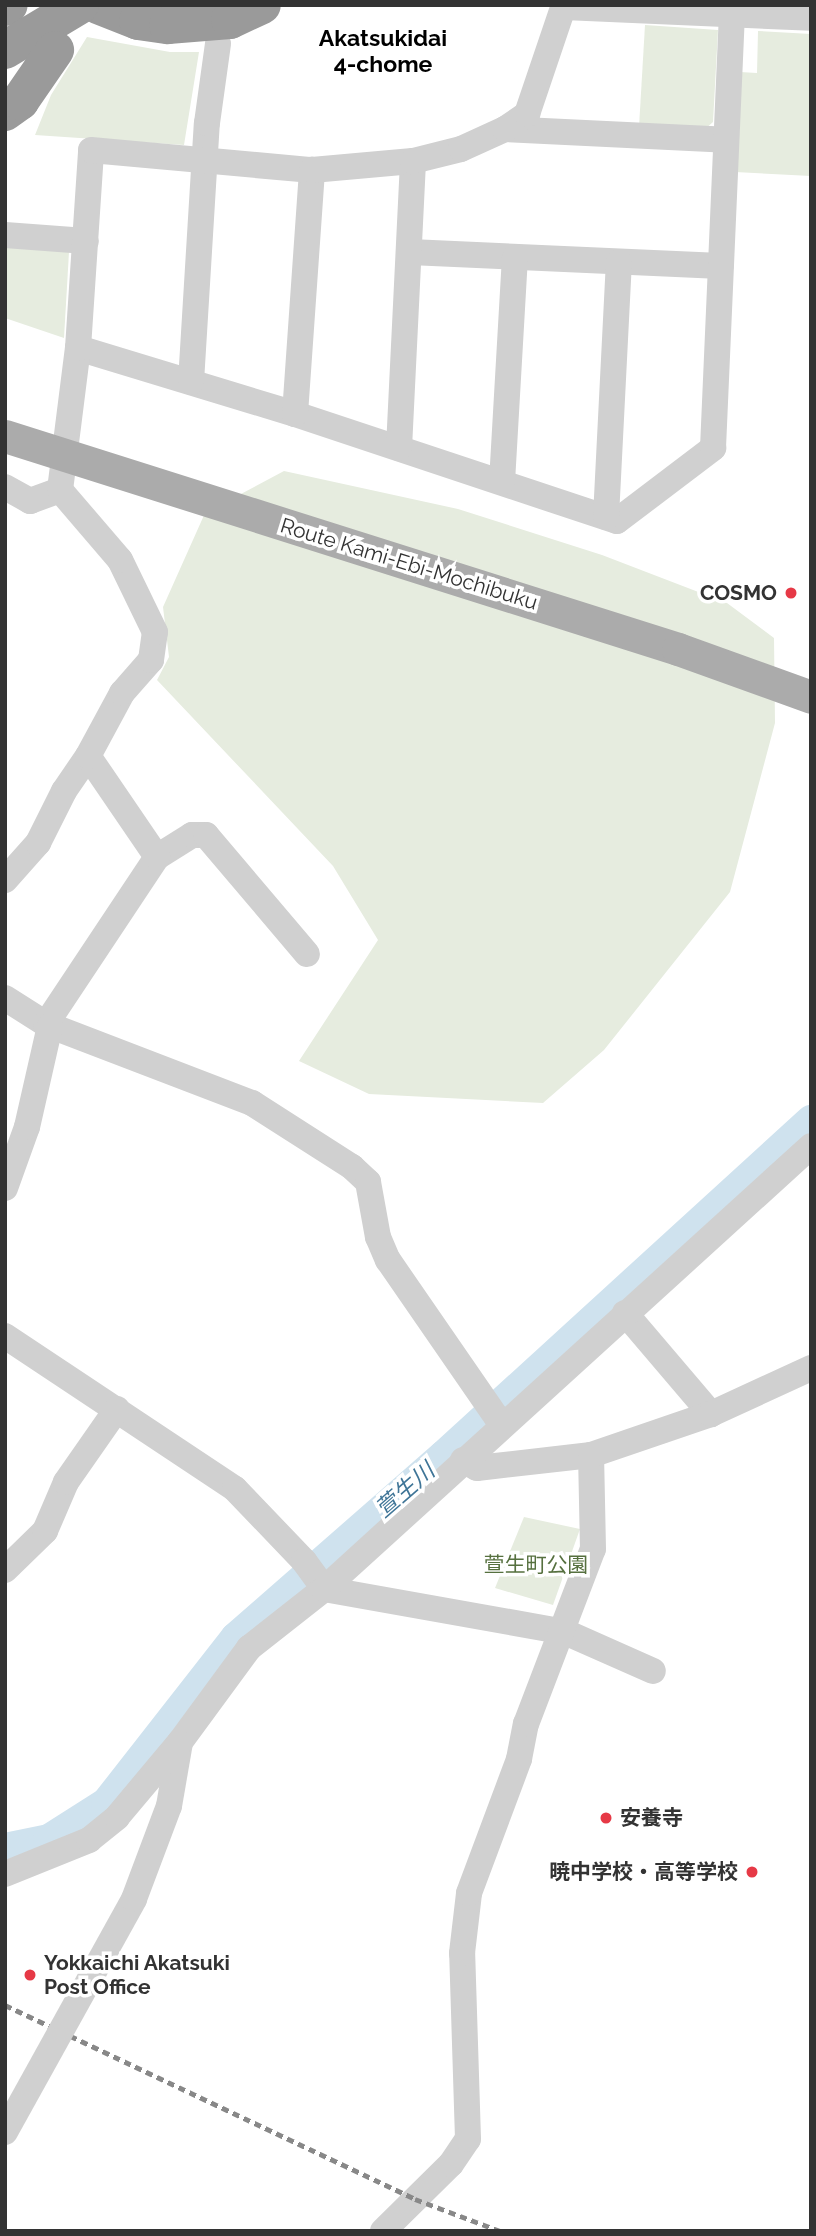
<!DOCTYPE html>
<html>
<head>
<meta charset="utf-8">
<style>
	body { margin:0 }
	#map { position:relative; width:816px; height:2236px; overflow:hidden; background:#fff; font-family:Raleway,"Noto Sans JP",sans-serif }
	div>[style] { position:absolute }
	[style*='--x'] { left:calc(var(--x)*1px); top:calc(var(--y)*1px); width:calc(var(--w)*1px); rotate:calc(var(--a)*1deg) }
	.green>* { inset:0; background:#e6ecdf }
	.river>* { height:33px; margin:-16.5px; padding:0 16.5px; transform-origin:16.5px; border-radius:16.5px; background:#cfe2ee }
	.minor>* { height:26px; margin:-13px; padding:0 13px; transform-origin:13px; border-radius:13px; background:#d0d0d0 }
	.major>* { height:33px; margin:-16.5px; padding:0 16.5px; transform-origin:16.5px; border-radius:16.5px; background:#ababab }
	.highway>* { height:38px; margin:-19px; padding:0 19px; transform-origin:19px; border-radius:19px; background:#9a9a9a }
	.rail>* { height:5px; margin-top:-2.5px; transform-origin:0; background:repeating-linear-gradient(90deg,#888 0 7px,transparent 0 12px) }
	.minor-bridge>* { height:26px; margin:-13px; padding:0 13px; transform-origin:13px; border-radius:13px; background:#d0d0d0 }
	.dots>* { width:19px; height:19px; translate:-50% -50%; box-sizing:border-box; border:4px solid #fff; border-radius:50% }
	span { translate:-50% -50%; white-space:nowrap; text-align:center; line-height:1.15; -webkit-text-stroke:7px #fff; paint-order:stroke }
	.street-label { font-size:21px; color:#333 }
	.poi-label { font-size:21px; color:#333; font-weight:700 }
	.right { translate:-100% -50%; text-align:right }
	.left { translate:0 -50%; text-align:left }
	.park-label { font-size:21px; color:#56703f }
	.neighbourhood-label { font-size:23px; color:#000; font-weight:700 }
	.water-label { font-size:23px; color:#3f7597; font-style:italic }
	.frame { position:absolute; inset:0; border:7px solid #333; pointer-events:none }
</style>
</head>
<body>
<div id="map">
	<div class="green">
		<div style="clip-path:polygon(645px 25px,718px 30px,713px 122px,704px 130px,639px 127px)"></div>
		<div style="clip-path:polygon(758px 31px,811px 34px,811px 176px,735px 172px,740px 72px,757px 73px)"></div>
		<div style="clip-path:polygon(87px 37px,170px 52px,199px 52px,184px 145px,35px 135px,51px 95px)"></div>
		<div style="clip-path:polygon(5px 242px,69px 252px,64px 338px,5px 318px)"></div>
		<div style="clip-path:polygon(284px 471px,458px 509px,602px 555px,727px 603px,774px 638px,775px 723px,730px 892px,604px 1050px,543px 1103px,369px 1094px,299px 1061px,378px 940px,333px 866px,157px 680px,169px 657px,163px 607px,205px 513px)"></div>
		<div style="clip-path:polygon(524px 1517px,580px 1529px,553px 1605px,495px 1588px)"></div>
	</div>
	<div class="river">
		<div style="--x:5;--y:1849;--w:45;--a:-11.6"></div>
		<div style="--x:49;--y:1840;--w:69;--a:-32.5"></div>
		<div style="--x:107;--y:1803;--w:209;--a:-52"></div>
		<div style="--x:236;--y:1638;--w:276;--a:-41.2"></div>
		<div style="--x:444;--y:1456;--w:497;--a:-42.4"></div>
	</div>
	<div class="minor">
		<div style="--x:564;--y:7;--w:247;--a:2.5"></div>
		<div style="--x:505;--y:129;--w:221;--a:2.8"></div>
		<div style="--x:5;--y:235;--w:81;--a:4.2"></div>
		<div style="--x:410;--y:252;--w:311;--a:2.6"></div>
		<div style="--x:78;--y:348;--w:227;--a:16.9"></div>
		<div style="--x:295;--y:414;--w:339;--a:18.4"></div>
		<div style="--x:617;--y:521;--w:121;--a:-37.2"></div>
		<div style="--x:713;--y:448;--w:443;--a:-87.5"></div>
		<div style="--x:191;--y:382;--w:259;--a:-86.5"></div>
		<div style="--x:207;--y:123;--w:80;--a:-82.1"></div>
		<div style="--x:295;--y:414;--w:245;--a:-86"></div>
		<div style="--x:399;--y:448;--w:287;--a:-87.2"></div>
		<div style="--x:502;--y:482;--w:225;--a:-86.7"></div>
		<div style="--x:5;--y:487;--w:29;--a:29"></div>
		<div style="--x:30;--y:501;--w:32;--a:-20"></div>
		<div style="--x:606;--y:517;--w:255;--a:-87.1"></div>
		<div style="--x:157;--y:857;--w:41;--a:-32.2"></div>
		<div style="--x:192;--y:835;--w:14;--a:0"></div>
		<div style="--x:206;--y:835;--w:156;--a:49.7"></div>
		<div style="--x:5;--y:880;--w:50;--a:-48.3"></div>
		<div style="--x:38;--y:843;--w:58;--a:-63.4"></div>
		<div style="--x:64;--y:791;--w:42;--a:-55.6"></div>
		<div style="--x:5;--y:998;--w:49;--a:32.4"></div>
		<div style="--x:46;--y:1024;--w:221;--a:21"></div>
		<div style="--x:252;--y:1103;--w:119;--a:32.6"></div>
		<div style="--x:352;--y:1167;--w:22;--a:43"></div>
		<div style="--x:368;--y:1182;--w:56;--a:79.7"></div>
		<div style="--x:378;--y:1237;--w:25;--a:67"></div>
		<div style="--x:388;--y:1260;--w:201;--a:55.4"></div>
		<div style="--x:46;--y:1024;--w:201;--a:-56.4"></div>
		<div style="--x:157;--y:857;--w:122;--a:-124.3"></div>
		<div style="--x:88;--y:756;--w:72;--a:-61.6"></div>
		<div style="--x:122;--y:693;--w:44;--a:-48.7"></div>
		<div style="--x:151;--y:660;--w:28;--a:-82"></div>
		<div style="--x:155;--y:632;--w:80;--a:-115.9"></div>
		<div style="--x:120;--y:560;--w:92;--a:-130.6"></div>
		<div style="--x:60;--y:490;--w:143;--a:-82.8"></div>
		<div style="--x:78;--y:348;--w:198;--a:-86.2"></div>
		<div style="--x:91;--y:150;--w:222;--a:5.2"></div>
		<div style="--x:312;--y:170;--w:101;--a:-5.1"></div>
		<div style="--x:413;--y:161;--w:49;--a:-14"></div>
		<div style="--x:461;--y:149;--w:48;--a:-24.4"></div>
		<div style="--x:505;--y:129;--w:27;--a:-34"></div>
		<div style="--x:527;--y:114;--w:115;--a:-71.3"></div>
		<div style="--x:5;--y:1188;--w:65;--a:-70.2"></div>
		<div style="--x:27;--y:1127;--w:104;--a:-77.2"></div>
		<div style="--x:625;--y:1313;--w:133;--a:49.6"></div>
		<div style="--x:5;--y:1336;--w:276;--a:33.6"></div>
		<div style="--x:235;--y:1489;--w:100;--a:46.2"></div>
		<div style="--x:304;--y:1561;--w:34;--a:54"></div>
		<div style="--x:324;--y:1589;--w:245;--a:10.1"></div>
		<div style="--x:565;--y:1632;--w:96;--a:23.9"></div>
		<div style="--x:463;--y:1460;--w:16;--a:30"></div>
		<div style="--x:477;--y:1468;--w:115;--a:-6.5"></div>
		<div style="--x:5;--y:1570;--w:56;--a:-44.3"></div>
		<div style="--x:45;--y:1531;--w:53;--a:-66.8"></div>
		<div style="--x:66;--y:1482;--w:89;--a:-55.1"></div>
		<div style="--x:169;--y:1806;--w:65;--a:-80.2"></div>
		<div style="--x:180;--y:1742;--w:117;--a:-53.7"></div>
		<div style="--x:249;--y:1648;--w:95;--a:-38.2"></div>
		<div style="--x:324;--y:1589;--w:658;--a:-42.29"></div>
		<div style="--x:5;--y:1874;--w:91;--a:-22"></div>
		<div style="--x:89;--y:1840;--w:36;--a:-39"></div>
		<div style="--x:117;--y:1817;--w:97;--a:-50"></div>
		<div style="--x:383;--y:2231;--w:95;--a:-44.6"></div>
		<div style="--x:451;--y:2164;--w:30;--a:-56"></div>
		<div style="--x:468;--y:2139;--w:186;--a:-91.8"></div>
		<div style="--x:462;--y:1953;--w:60;--a:-83.3"></div>
		<div style="--x:469;--y:1893;--w:143;--a:-69.5"></div>
		<div style="--x:519;--y:1759;--w:36;--a:-79"></div>
		<div style="--x:526;--y:1724;--w:187;--a:-69.1"></div>
		<div style="--x:593;--y:1549;--w:94;--a:-91.2"></div>
		<div style="--x:591;--y:1455;--w:127;--a:-18.9"></div>
		<div style="--x:711;--y:1414;--w:110;--a:-24.7"></div>
	</div>
	<div class="major">
		<div style="--x:5;--y:436;--w:706;--a:17.56"></div>
		<div style="--x:678;--y:649;--w:141;--a:19.8"></div>
	</div>
	<div class="highway">
		<div style="--x:98;--y:5;--w:43;--a:21.8"></div>
		<div style="--x:138;--y:21;--w:30;--a:8"></div>
		<div style="--x:168;--y:25;--w:62;--a:-4.6"></div>
		<div style="--x:230;--y:20;--w:35;--a:-25"></div>
		<div style="--x:5;--y:7;--w:4;--a:-27"></div>
		<div style="--x:5;--y:50;--w:87;--a:-31"></div>
		<div style="--x:5;--y:112;--w:19;--a:-36"></div>
		<div style="--x:20;--y:101;--w:62;--a:-55.5"></div>
	</div>
	<div class="rail">
		<div style="--x:5;--y:2005;--w:454;--a:25.3"></div>
		<div style="--x:415;--y:2199;--w:91;--a:20.6"></div>
	</div>
	<div class="minor-bridge">
		<div style="--x:5;--y:2132;--w:266;--a:-61"></div>
		<div style="--x:134;--y:1899;--w:99;--a:-69.4"></div>
	</div>
	<div class="dots">
		<div style="left:791px;top:593px;background:#e63946"></div>
		<div style="left:606px;top:1818px;background:#e63946"></div>
		<div style="left:752px;top:1872px;background:#e63946"></div>
		<div style="left:30px;top:1975px;background:#e63946"></div>
	</div>
	<div class="street-label">
		<span style="left:409px;top:564px;rotate:17deg">Route Kami-Ebi-Mochibuku</span>
	</div>
	<div class="poi-label">
		<span class="right" style="left:777px;top:593px">COSMO</span>
		<span class="left" style="left:620px;top:1818px">安養寺</span>
		<span class="right" style="left:738px;top:1872px">暁中学校・高等学校</span>
		<span class="left" style="left:44px;top:1975px">Yokkaichi Akatsuki<br>Post Office</span>
	</div>
	<div class="park-label">
		<span style="left:536px;top:1565px">萱生町公園</span>
	</div>
	<div class="neighbourhood-label">
		<span style="left:383px;top:51px">Akatsukidai<br>4-chome</span>
	</div>
	<div class="water-label">
		<span style="left:405px;top:1490px;rotate:-41deg">萱生川</span>
	</div>
	<div class="frame"></div>
</div>
</body>
</html>
